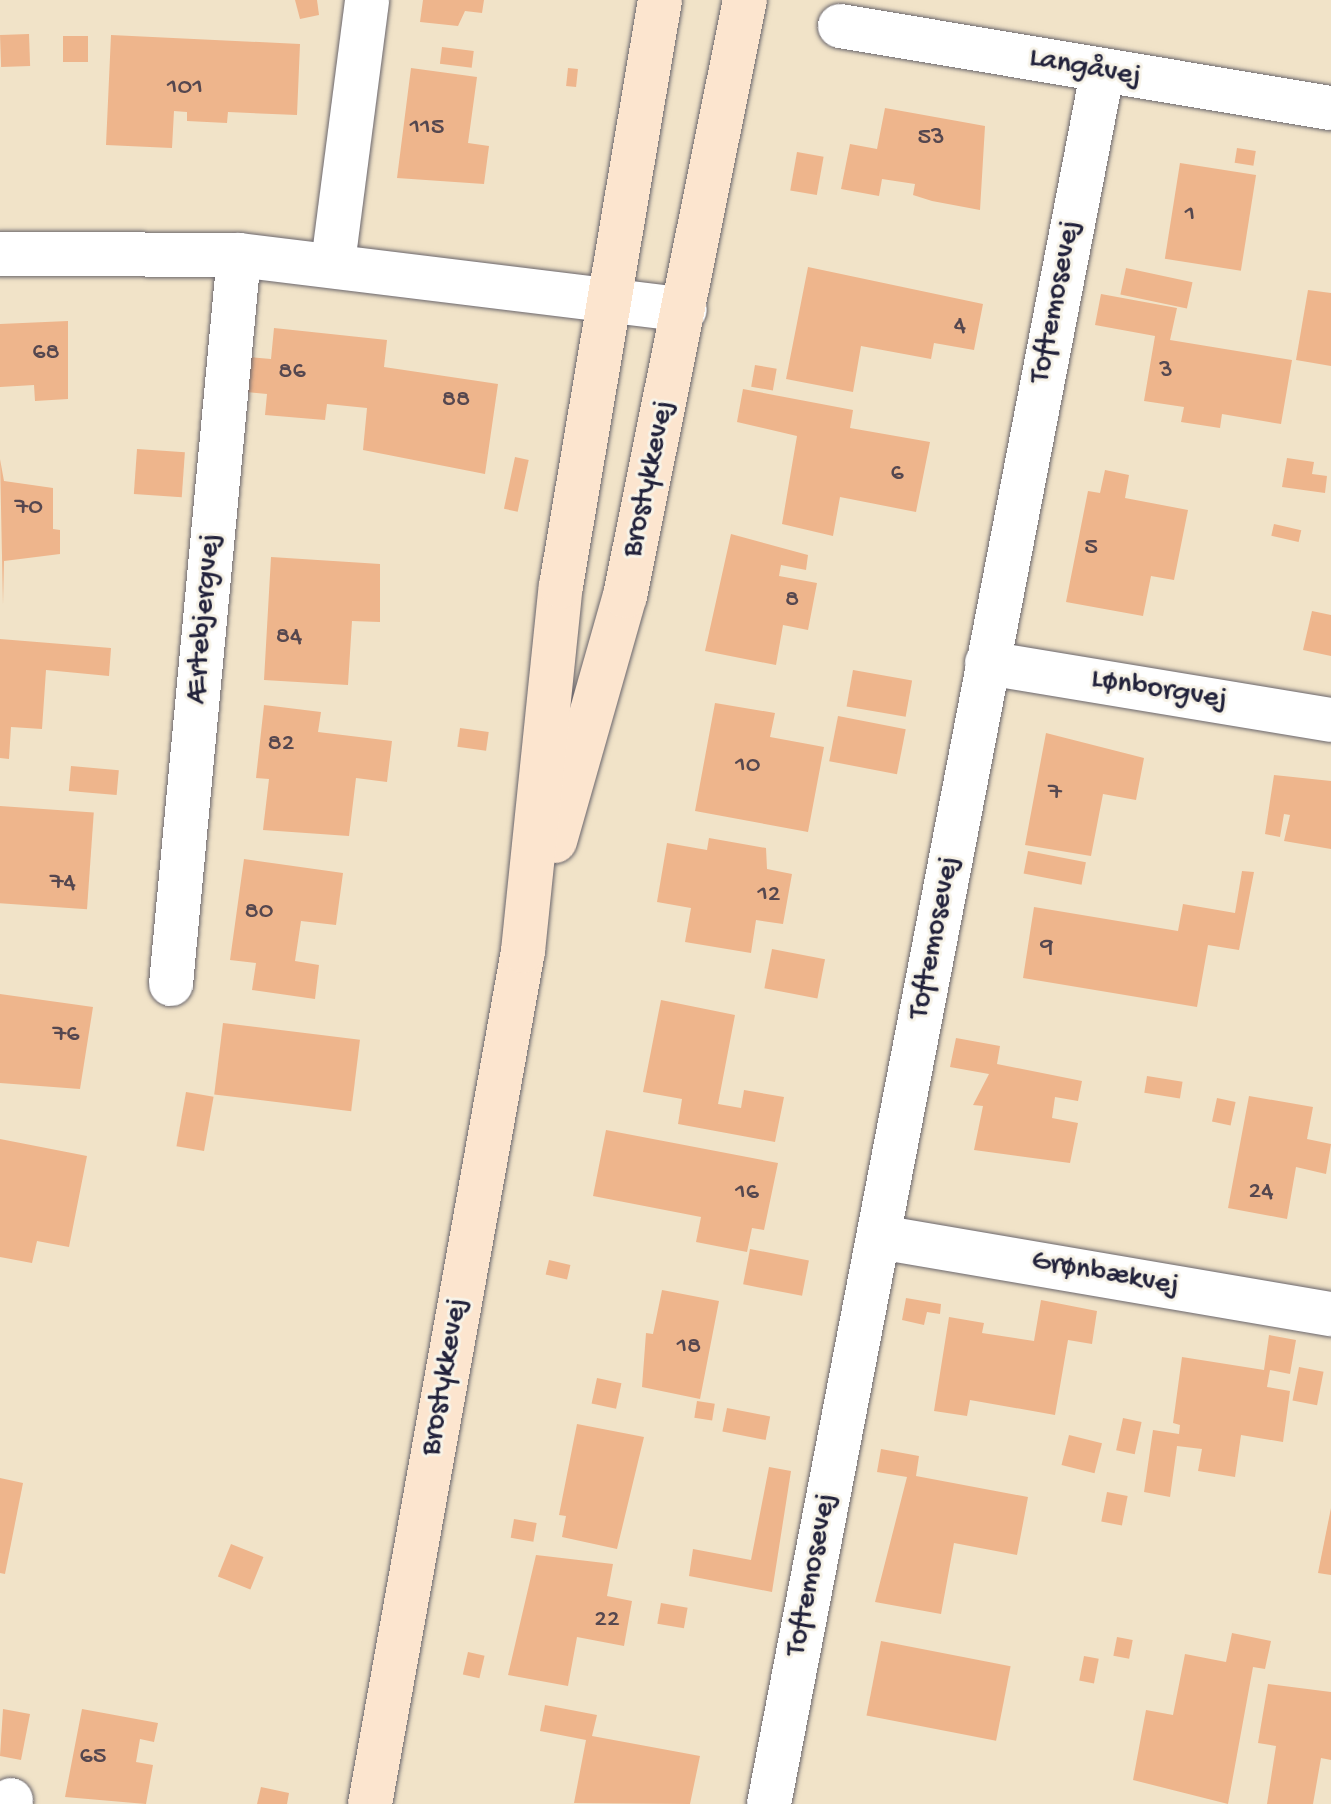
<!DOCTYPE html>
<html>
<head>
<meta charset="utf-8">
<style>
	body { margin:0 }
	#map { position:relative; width:1331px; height:1804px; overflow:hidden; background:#f1e3c8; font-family:"Gochi Hand",sans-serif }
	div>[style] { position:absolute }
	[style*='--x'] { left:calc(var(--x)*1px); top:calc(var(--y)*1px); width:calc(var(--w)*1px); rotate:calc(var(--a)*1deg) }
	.building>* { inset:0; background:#eeb58c; transform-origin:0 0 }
	.roads { filter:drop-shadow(0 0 2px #6a666c) drop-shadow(0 0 2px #6a666c) }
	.street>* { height:44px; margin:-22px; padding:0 22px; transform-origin:22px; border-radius:22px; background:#fff }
	.secondary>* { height:44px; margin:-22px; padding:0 22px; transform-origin:22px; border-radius:22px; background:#fce5cf }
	span { translate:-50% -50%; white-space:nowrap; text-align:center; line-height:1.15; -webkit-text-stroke:6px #f7f3e8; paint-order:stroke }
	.number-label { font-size:26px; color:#55474f }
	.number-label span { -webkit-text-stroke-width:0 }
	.street-label { font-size:30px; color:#22223b }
</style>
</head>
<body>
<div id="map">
	<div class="building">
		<div style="clip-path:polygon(295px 0,317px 0,319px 15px,300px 19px)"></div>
		<div style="clip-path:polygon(423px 0,484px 0,482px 13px,465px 11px,458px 26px,420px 22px)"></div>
		<div style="left:29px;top:34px;width:32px;height:29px;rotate:88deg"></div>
		<div style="clip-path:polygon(111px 35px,300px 44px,297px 115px,228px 112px,227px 123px,187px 121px,187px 112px,174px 111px,172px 148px,106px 145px)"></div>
		<div style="left:88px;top:36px;width:26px;height:25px;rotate:90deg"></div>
		<div style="left:442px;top:47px;width:32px;height:17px;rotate:7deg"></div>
		<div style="clip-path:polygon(411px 68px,477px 77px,468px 143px,489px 146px,484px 184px,397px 178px)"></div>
		<div style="left:568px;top:68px;width:10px;height:18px;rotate:6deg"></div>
		<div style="clip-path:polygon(885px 108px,985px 126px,980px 210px,932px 201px,913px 195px,915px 184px,882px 179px,879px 196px,841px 189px,850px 144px,877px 149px)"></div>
		<div style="left:1237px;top:148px;width:19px;height:15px;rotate:9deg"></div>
		<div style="left:797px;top:152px;width:27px;height:39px;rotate:10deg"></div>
		<div style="left:1180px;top:163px;width:77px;height:97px;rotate:9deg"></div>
		<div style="clip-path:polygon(808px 267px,983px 304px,974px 350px,934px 343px,931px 359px,861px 346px,853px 392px,786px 379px)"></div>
		<div style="left:1126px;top:268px;width:68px;height:27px;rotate:12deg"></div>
		<div style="clip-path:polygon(1308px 290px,1331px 293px,1331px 366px,1296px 360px)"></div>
		<div style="clip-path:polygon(1101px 294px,1177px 308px,1170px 340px,1292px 360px,1281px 424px,1222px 414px,1220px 428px,1181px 422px,1184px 407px,1144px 401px,1155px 336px,1095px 325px)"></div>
		<div style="clip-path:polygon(68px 321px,68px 399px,35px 401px,34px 385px,0 387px,0 324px)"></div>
		<div style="clip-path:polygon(274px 328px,387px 340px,384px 367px,498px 384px,485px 474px,363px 450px,367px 408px,327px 404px,325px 420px,265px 415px,267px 394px,247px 392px,250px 357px,271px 359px)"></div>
		<div style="left:755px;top:365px;width:22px;height:22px;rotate:10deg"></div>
		<div style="clip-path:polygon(743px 389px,853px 410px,850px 428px,930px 442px,916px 512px,840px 497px,833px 536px,782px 524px,797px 436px,737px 422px)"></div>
		<div style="left:137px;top:449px;width:48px;height:45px;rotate:4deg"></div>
		<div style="left:515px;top:457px;width:14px;height:53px;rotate:12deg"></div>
		<div style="clip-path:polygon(1287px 458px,1314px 462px,1312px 474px,1327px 476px,1325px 493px,1282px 487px)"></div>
		<div style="clip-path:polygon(0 459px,4px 481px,53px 488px,53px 529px,60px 530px,60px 554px,4px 561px,3px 605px)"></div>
		<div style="clip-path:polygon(1105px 470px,1129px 475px,1125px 498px,1188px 510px,1174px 580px,1151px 576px,1143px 616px,1066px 602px,1088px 491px,1100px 493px)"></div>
		<div style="left:1274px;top:524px;width:28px;height:12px;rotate:13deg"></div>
		<div style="clip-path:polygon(731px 534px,808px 555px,806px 570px,781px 565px,779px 576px,817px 583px,808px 630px,783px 625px,776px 665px,705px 651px)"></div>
		<div style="clip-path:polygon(271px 557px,380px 564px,380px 622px,352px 621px,348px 685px,264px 680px)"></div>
		<div style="clip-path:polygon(1312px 611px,1331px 615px,1331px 656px,1303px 650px)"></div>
		<div style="clip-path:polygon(0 639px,111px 648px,109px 676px,46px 670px,42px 729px,11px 727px,9px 759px,0 758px)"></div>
		<div style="left:853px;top:670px;width:60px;height:37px;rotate:10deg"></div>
		<div style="clip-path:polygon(715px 703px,775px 713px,770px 737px,824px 747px,808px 832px,695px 811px)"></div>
		<div style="clip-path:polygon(264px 705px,321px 712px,318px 732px,392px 741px,387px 782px,356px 778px,349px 836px,263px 830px,269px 779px,256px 778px)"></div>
		<div style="left:838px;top:716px;width:69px;height:46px;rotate:11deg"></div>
		<div style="left:460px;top:728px;width:29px;height:19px;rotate:8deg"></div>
		<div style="clip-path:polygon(1046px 733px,1144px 758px,1136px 800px,1103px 794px,1091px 856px,1025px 845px)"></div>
		<div style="left:71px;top:766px;width:48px;height:25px;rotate:5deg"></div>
		<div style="clip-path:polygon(1274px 775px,1331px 781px,1331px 849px,1284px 841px,1290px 815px,1284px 814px,1280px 837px,1265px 834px)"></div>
		<div style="left:0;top:806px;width:94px;height:97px;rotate:4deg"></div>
		<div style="clip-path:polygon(709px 838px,766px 848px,767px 869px,792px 874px,783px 924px,756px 920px,751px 953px,685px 942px,691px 908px,657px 902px,667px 843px,707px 850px)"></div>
		<div style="left:1028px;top:851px;width:59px;height:23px;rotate:11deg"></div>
		<div style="clip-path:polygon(244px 859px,343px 873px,336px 925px,301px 921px,295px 961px,319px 965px,315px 999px,252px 990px,256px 963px,230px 960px)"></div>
		<div style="clip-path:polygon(1242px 871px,1254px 872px,1239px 950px,1208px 945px,1197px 1007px,1023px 978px,1034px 907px,1178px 931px,1183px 904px,1235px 913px)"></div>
		<div style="left:772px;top:949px;width:54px;height:40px;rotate:11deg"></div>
		<div style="clip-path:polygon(0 994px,93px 1007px,80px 1089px,0 1083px)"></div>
		<div style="clip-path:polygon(661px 1000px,735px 1015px,718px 1104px,741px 1108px,744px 1090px,784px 1097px,775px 1142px,678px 1124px,682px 1099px,643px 1092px)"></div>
		<div style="left:223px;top:1023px;width:138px;height:72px;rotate:7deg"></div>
		<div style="clip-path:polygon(956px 1038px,1000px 1046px,997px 1064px,1082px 1081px,1078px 1101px,1055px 1097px,1052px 1118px,1078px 1123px,1070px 1163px,974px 1150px,983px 1106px,973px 1105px,989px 1074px,950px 1067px)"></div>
		<div style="left:1147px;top:1076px;width:36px;height:17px;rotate:9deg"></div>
		<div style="left:186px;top:1092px;width:28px;height:55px;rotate:10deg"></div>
		<div style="clip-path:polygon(1249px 1096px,1313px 1107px,1307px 1139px,1331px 1144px,1326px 1174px,1296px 1167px,1287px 1219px,1228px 1208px)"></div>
		<div style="left:1217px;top:1098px;width:19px;height:24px;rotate:12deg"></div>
		<div style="clip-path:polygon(606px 1130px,778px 1163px,764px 1230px,752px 1228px,747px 1252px,696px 1242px,701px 1217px,593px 1196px)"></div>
		<div style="clip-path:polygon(0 1139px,87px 1156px,69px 1247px,37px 1241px,32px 1263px,0 1257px)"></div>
		<div style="left:750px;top:1249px;width:60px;height:36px;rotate:11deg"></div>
		<div style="left:549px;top:1260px;width:22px;height:15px;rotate:13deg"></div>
		<div style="clip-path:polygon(662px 1290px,719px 1301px,700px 1399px,642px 1387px,646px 1333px,653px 1334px)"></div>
		<div style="clip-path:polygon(906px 1298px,941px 1304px,940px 1314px,927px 1312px,924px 1325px,902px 1320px)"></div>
		<div style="clip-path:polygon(1041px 1300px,1097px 1311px,1092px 1344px,1068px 1340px,1055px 1415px,970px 1400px,967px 1416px,934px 1411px,949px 1317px,984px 1323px,982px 1333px,1034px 1341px)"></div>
		<div style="clip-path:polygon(1269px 1335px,1296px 1340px,1290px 1374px,1270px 1370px,1267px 1387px,1290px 1391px,1283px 1442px,1241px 1435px,1235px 1477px,1198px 1471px,1202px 1449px,1177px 1446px,1170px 1497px,1144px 1492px,1153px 1430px,1179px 1434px,1180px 1425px,1173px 1423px,1182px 1357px,1264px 1370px)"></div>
		<div style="left:1299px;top:1367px;width:25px;height:34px;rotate:11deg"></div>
		<div style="left:597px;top:1378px;width:25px;height:26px;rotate:12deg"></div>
		<div style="left:697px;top:1401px;width:18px;height:17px;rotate:9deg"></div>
		<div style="left:727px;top:1408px;width:44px;height:24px;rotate:11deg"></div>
		<div style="left:1123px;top:1418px;width:19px;height:33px;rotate:12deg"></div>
		<div style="clip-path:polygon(577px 1424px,644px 1437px,617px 1549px,562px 1537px,566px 1516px,559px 1515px)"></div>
		<div style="left:1069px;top:1435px;width:34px;height:31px;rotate:14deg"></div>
		<div style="clip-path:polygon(881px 1449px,919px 1456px,916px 1476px,1028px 1497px,1017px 1555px,954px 1543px,941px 1614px,875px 1602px,907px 1477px,877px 1472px)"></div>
		<div style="clip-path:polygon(769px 1467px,791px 1471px,772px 1592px,689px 1576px,693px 1549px,751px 1560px)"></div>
		<div style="clip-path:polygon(0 1478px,23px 1483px,5px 1574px,0 1573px)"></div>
		<div style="left:1107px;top:1492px;width:21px;height:30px;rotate:11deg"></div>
		<div style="clip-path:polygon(1331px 1508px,1331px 1575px,1318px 1573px)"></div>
		<div style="left:514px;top:1519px;width:23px;height:19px;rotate:10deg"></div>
		<div style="left:231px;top:1544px;width:35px;height:35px;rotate:22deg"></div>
		<div style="clip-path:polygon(536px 1555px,613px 1564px,607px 1596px,632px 1601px,624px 1646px,577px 1637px,568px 1686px,508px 1675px)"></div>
		<div style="left:661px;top:1603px;width:27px;height:21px;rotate:10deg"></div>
		<div style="clip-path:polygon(1232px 1633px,1271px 1641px,1265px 1669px,1253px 1667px,1228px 1804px,1133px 1780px,1146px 1710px,1173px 1715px,1185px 1654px,1226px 1662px)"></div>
		<div style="left:1117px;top:1637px;width:16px;height:19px;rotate:11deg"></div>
		<div style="left:881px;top:1641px;width:132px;height:76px;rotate:11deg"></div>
		<div style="left:468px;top:1652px;width:17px;height:23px;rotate:13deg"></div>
		<div style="left:1084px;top:1656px;width:15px;height:25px;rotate:11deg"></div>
		<div style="clip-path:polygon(1268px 1684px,1331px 1692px,1331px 1760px,1321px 1758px,1313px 1804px,1267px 1804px,1276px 1746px,1258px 1743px)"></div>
		<div style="clip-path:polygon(545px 1705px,597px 1715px,592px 1736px,700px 1756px,690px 1804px,574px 1803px,586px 1740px,540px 1731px)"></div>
		<div style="clip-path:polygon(3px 1709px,30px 1714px,21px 1760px,0 1756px)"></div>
		<div style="clip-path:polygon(82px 1709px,158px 1723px,154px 1742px,140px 1739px,136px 1762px,153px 1765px,146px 1804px,65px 1797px)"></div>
		<div style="clip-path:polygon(261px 1787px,289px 1793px,287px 1804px,257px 1804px)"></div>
	</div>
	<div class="roads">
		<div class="street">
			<div style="--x:840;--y:26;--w:498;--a:9.5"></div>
			<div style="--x:0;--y:254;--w:239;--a:0.2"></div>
			<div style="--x:239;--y:255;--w:449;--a:7"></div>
			<div style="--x:333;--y:263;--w:265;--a:-82.6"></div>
			<div style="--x:987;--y:663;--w:349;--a:9.4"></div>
			<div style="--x:171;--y:984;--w:732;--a:-84.67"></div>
			<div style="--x:879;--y:1237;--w:459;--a:9.7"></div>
			<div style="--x:10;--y:1804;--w:4;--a:-76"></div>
			<div style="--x:769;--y:1804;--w:1763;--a:-79.11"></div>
		</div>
		<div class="secondary">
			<div style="--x:555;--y:841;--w:255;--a:-74.1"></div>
			<div style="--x:625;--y:596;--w:608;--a:-78.62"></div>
			<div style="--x:370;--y:1804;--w:867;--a:-79.83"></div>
			<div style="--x:523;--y:951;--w:367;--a:-84.1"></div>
			<div style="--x:561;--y:586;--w:594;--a:-80.41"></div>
		</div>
	</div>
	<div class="number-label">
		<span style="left:185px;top:89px">101</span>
		<span style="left:427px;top:129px">115</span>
		<span style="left:931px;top:139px">53</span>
		<span style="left:1190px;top:216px">1</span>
		<span style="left:960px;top:327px">4</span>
		<span style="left:46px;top:354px">68</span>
		<span style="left:1166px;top:372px">3</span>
		<span style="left:292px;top:373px">86</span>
		<span style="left:456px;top:401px">88</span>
		<span style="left:897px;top:475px">6</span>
		<span style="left:29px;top:509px">70</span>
		<span style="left:1091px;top:549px">5</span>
		<span style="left:792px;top:601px">8</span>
		<span style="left:289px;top:638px">84</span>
		<span style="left:281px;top:745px">82</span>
		<span style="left:748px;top:767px">10</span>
		<span style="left:1055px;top:794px">7</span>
		<span style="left:63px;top:884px">74</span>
		<span style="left:769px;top:896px">12</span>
		<span style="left:259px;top:913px">80</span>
		<span style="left:1047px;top:948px">9</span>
		<span style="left:66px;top:1036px">76</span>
		<span style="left:1261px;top:1193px">24</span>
		<span style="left:747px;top:1194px">16</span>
		<span style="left:689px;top:1348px">18</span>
		<span style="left:607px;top:1621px">22</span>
		<span style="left:93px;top:1758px">65</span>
	</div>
	<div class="street-label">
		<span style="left:1085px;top:69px;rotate:10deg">Langåvej</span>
		<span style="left:1057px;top:302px;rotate:-79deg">Toftemosevej</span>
		<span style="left:650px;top:479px;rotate:-78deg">Brostykkevej</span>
		<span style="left:205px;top:619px;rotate:-85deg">Ærtebjergvej</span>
		<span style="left:1159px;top:691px;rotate:9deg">Lønborgvej</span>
		<span style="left:936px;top:938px;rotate:-79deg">Toftemosevej</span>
		<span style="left:1105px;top:1275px;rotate:10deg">Grønbækvej</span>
		<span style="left:446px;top:1377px;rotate:-80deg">Brostykkevej</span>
		<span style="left:813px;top:1575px;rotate:-79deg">Toftemosevej</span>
	</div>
</div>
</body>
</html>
